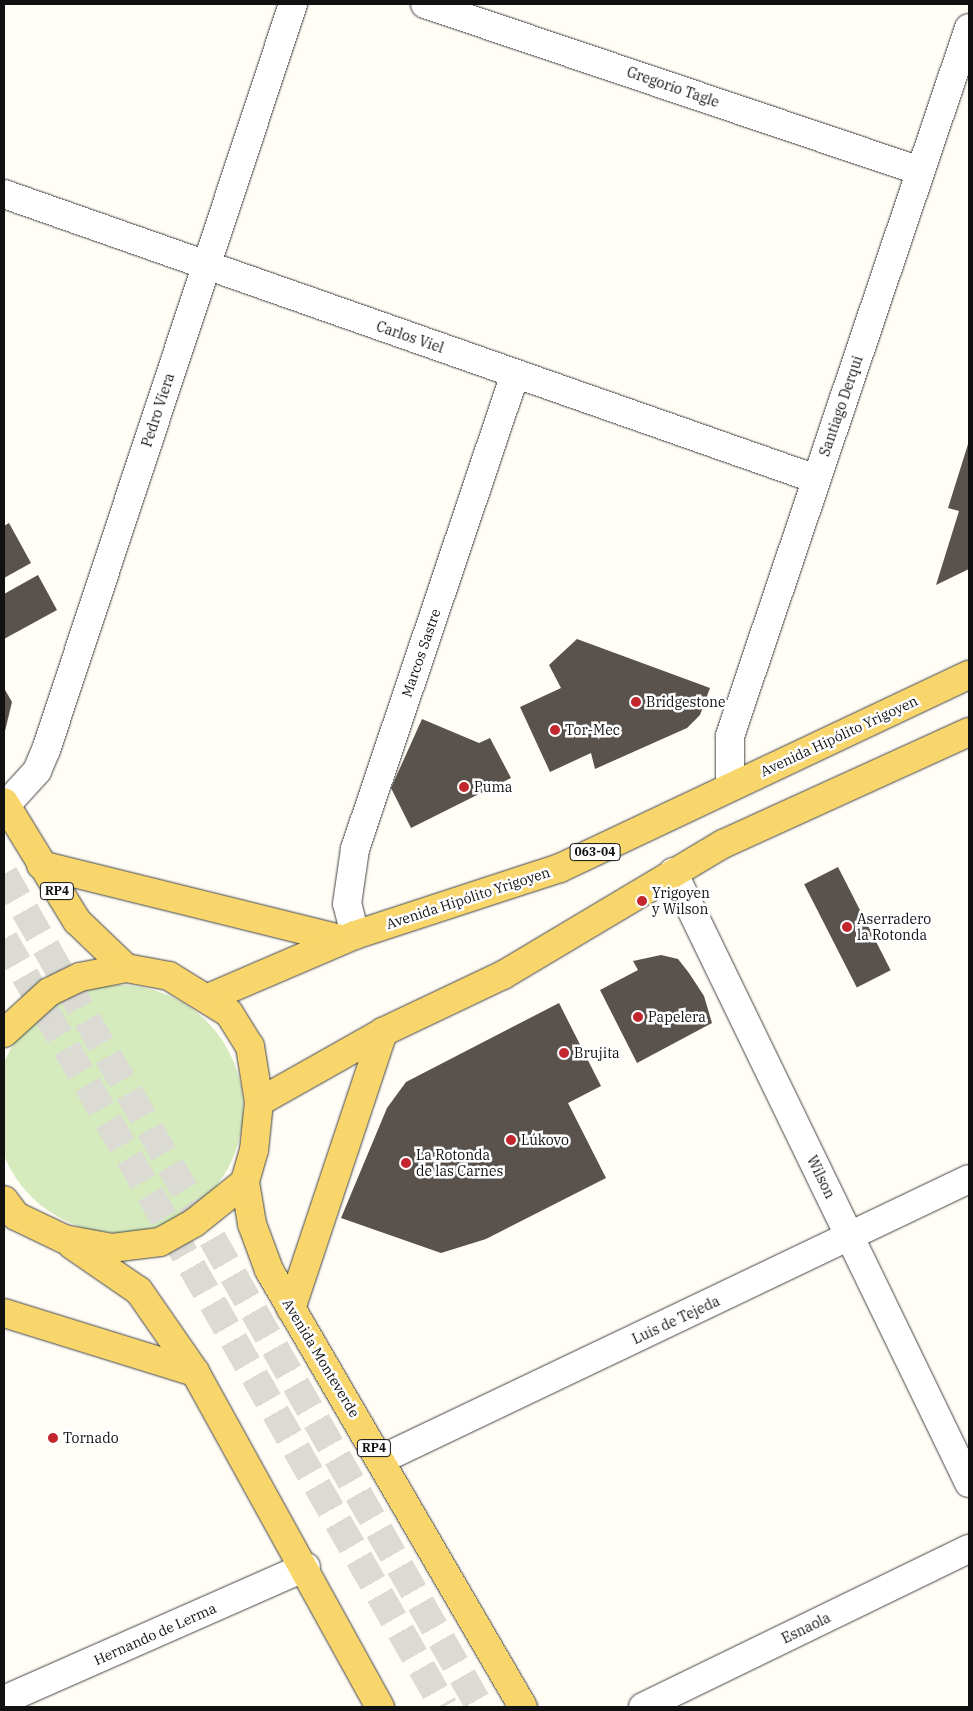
<!DOCTYPE html>
<html>
<head>
<meta charset="utf-8">
<style>
	body { margin:0 }
	#map { position:relative; width:973px; height:1711px; overflow:hidden; background:#fffdf5; font-family:"IBM Plex Serif",serif }
	div>[style] { position:absolute }
	[style*='--x'] { left:calc(var(--x)*1px); top:calc(var(--y)*1px); width:calc(var(--w)*1px); rotate:calc(var(--a)*1deg) }
	.green>* { inset:0; background:#d5ebbd }
	.round { border-radius:50% }
	.building>* { inset:0; background:#5a524d; transform-origin:0 0 }
	.major-tunnel>* { height:28px; margin-top:-14px; transform-origin:0; background:repeating-linear-gradient(90deg,#dbdad3 0 28px,transparent 0 42px) }
	.roads { filter:drop-shadow(0 0 1px #444) drop-shadow(0 0 1px #444) }
	.minor>* { height:28px; margin:-14px; padding:0 14px; transform-origin:14px; border-radius:14px; background:#fff }
	.major>* { height:28px; margin:-14px; padding:0 14px; transform-origin:14px; border-radius:14px; background:#f9d66b }
	.dots>* { width:14px; height:14px; translate:-50% -50%; box-sizing:border-box; border:2px solid #fff; border-radius:50% }
	span { translate:-50% -50%; white-space:nowrap; text-align:center; line-height:1.15; -webkit-text-stroke:5px #fff; paint-order:stroke }
	.shield-label span { padding:1px 4px; background:#fff; border:1px solid; border-radius:4px; -webkit-text-stroke-width:0 }
	.shield-label { font-size:12px; color:#111; font-weight:700 }
	.street-label { font-size:14px; color:#111 }
	.poi-label { font-size:14px; color:#111 }
	.left { translate:0 -50%; text-align:left }
	.frame { position:absolute; inset:0; border:5px solid #111; pointer-events:none }
</style>
</head>
<body>
<div id="map">
	<div class="green">
		<div class="round" style="left:-5px;top:985px;width:248px;height:248px"></div>
	</div>
	<div class="building">
		<div style="clip-path:polygon(969px 441px,969px 569px,936px 585px,959px 511px,948px 508px)"></div>
		<div style="clip-path:polygon(9px 523px,31px 563px,4px 578px,4px 526px)"></div>
		<div style="clip-path:polygon(38px 575px,57px 610px,4px 639px,4px 594px)"></div>
		<div style="clip-path:polygon(577px 639px,710px 688px,700px 715px,687px 728px,595px 769px,591px 753px,550px 772px,520px 707px,561px 688px,549px 665px)"></div>
		<div style="clip-path:polygon(4px 688px,12px 702px,5px 731px,4px 731px)"></div>
		<div style="clip-path:polygon(422px 719px,479px 743px,490px 738px,511px 778px,411px 828px,391px 788px)"></div>
		<div style="left:838px;top:867px;width:116px;height:38px;rotate:63deg"></div>
		<div style="clip-path:polygon(661px 955px,678px 959px,689px 973px,704px 996px,712px 1023px,637px 1063px,600px 990px,638px 970px,633px 961px)"></div>
		<div style="clip-path:polygon(559px 1003px,601px 1086px,568px 1103px,606px 1178px,486px 1239px,441px 1253px,341px 1218px,387px 1108px,406px 1082px)"></div>
	</div>
	<div class="major-tunnel">
		<div style="--x:4;--y:874;--w:959;--a:60.26"></div>
		<div style="--x:4;--y:939;--w:885;--a:60.19"></div>
	</div>
	<div class="roads">
		<div class="minor">
			<div style="--x:425;--y:4;--w:522;--a:18.64"></div>
			<div style="--x:4;--y:194;--w:861;--a:19.34"></div>
			<div style="--x:730;--y:786;--w:50;--a:-90"></div>
			<div style="--x:730;--y:736;--w:747;--a:-71.35"></div>
			<div style="--x:6;--y:805;--w:46;--a:-47.6"></div>
			<div style="--x:37;--y:771;--w:23;--a:-67"></div>
			<div style="--x:46;--y:750;--w:786;--a:-71.68"></div>
			<div style="--x:673;--y:872;--w:679;--a:64.15"></div>
			<div style="--x:355;--y:935;--w:32;--a:-104"></div>
			<div style="--x:347;--y:904;--w:56;--a:-81.7"></div>
			<div style="--x:355;--y:849;--w:501;--a:-71.38"></div>
			<div style="--x:382;--y:1459;--w:650;--a:-25.5"></div>
			<div style="--x:4;--y:1700;--w:330;--a:-23.8"></div>
			<div style="--x:643;--y:1707;--w:362;--a:-25.9"></div>
		</div>
		<div class="major">
			<div style="--x:4;--y:802;--w:140;--a:58.5"></div>
			<div style="--x:77;--y:921;--w:68;--a:43.8"></div>
			<div style="--x:41;--y:865;--w:311;--a:13.9"></div>
			<div style="--x:208;--y:998;--w:160;--a:-23.2"></div>
			<div style="--x:355;--y:935;--w:216;--a:-18.1"></div>
			<div style="--x:560;--y:868;--w:452;--a:-25.3"></div>
			<div style="--x:4;--y:1033;--w:61;--a:-42.3"></div>
			<div style="--x:49;--y:992;--w:34;--a:-26"></div>
			<div style="--x:80;--y:977;--w:47;--a:-11.1"></div>
			<div style="--x:126;--y:968;--w:44;--a:10.5"></div>
			<div style="--x:169;--y:976;--w:70;--a:31.7"></div>
			<div style="--x:229;--y:1013;--w:39;--a:58"></div>
			<div style="--x:250;--y:1046;--w:57;--a:80.9"></div>
			<div style="--x:259;--y:1102;--w:48;--a:95.9"></div>
			<div style="--x:254;--y:1150;--w:33;--a:106"></div>
			<div style="--x:245;--y:1182;--w:65;--a:141.2"></div>
			<div style="--x:194;--y:1223;--w:39;--a:151"></div>
			<div style="--x:160;--y:1242;--w:48;--a:172.9"></div>
			<div style="--x:112;--y:1248;--w:49;--a:-169.4"></div>
			<div style="--x:64;--y:1239;--w:53;--a:-154.4"></div>
			<div style="--x:16;--y:1216;--w:20;--a:-127"></div>
			<div style="--x:259;--y:1102;--w:142;--a:-29.4"></div>
			<div style="--x:383;--y:1032;--w:133;--a:-25.4"></div>
			<div style="--x:503;--y:975;--w:256;--a:-30.8"></div>
			<div style="--x:723;--y:844;--w:270;--a:-24.5"></div>
			<div style="--x:245;--y:1182;--w:43;--a:80.5"></div>
			<div style="--x:252;--y:1224;--w:49;--a:69.7"></div>
			<div style="--x:269;--y:1270;--w:505;--a:59.83"></div>
			<div style="--x:72;--y:1245;--w:81;--a:34.5"></div>
			<div style="--x:139;--y:1291;--w:98;--a:55.3"></div>
			<div style="--x:195;--y:1372;--w:383;--a:61.1"></div>
			<div style="--x:291;--y:1309;--w:292;--a:-71.6"></div>
			<div style="--x:4;--y:1313;--w:200;--a:17.2"></div>
		</div>
	</div>
	<div class="dots">
		<div style="left:636px;top:702px;background:#c4262e"></div>
		<div style="left:555px;top:730px;background:#c4262e"></div>
		<div style="left:464px;top:787px;background:#c4262e"></div>
		<div style="left:642px;top:901px;background:#c4262e"></div>
		<div style="left:847px;top:927px;background:#c4262e"></div>
		<div style="left:638px;top:1017px;background:#c4262e"></div>
		<div style="left:564px;top:1053px;background:#c4262e"></div>
		<div style="left:511px;top:1140px;background:#c4262e"></div>
		<div style="left:406px;top:1163px;background:#c4262e"></div>
		<div style="left:53px;top:1438px;background:#c4262e"></div>
	</div>
	<div class="shield-label">
		<span style="left:595px;top:852px">063-04</span>
		<span style="left:57px;top:891px">RP4</span>
		<span style="left:374px;top:1448px">RP4</span>
	</div>
	<div class="street-label">
		<span style="left:673px;top:87px;rotate:19deg">Gregorio Tagle</span>
		<span style="left:410px;top:337px;rotate:19deg">Carlos Viel</span>
		<span style="left:841px;top:406px;rotate:-71deg">Santiago Derqui</span>
		<span style="left:158px;top:410px;rotate:-72deg">Pedro Viera</span>
		<span style="left:421px;top:653px;rotate:-71deg">Marcos Sastre</span>
		<span style="left:839px;top:736px;rotate:-25deg">Avenida Hipólito Yrigoyen</span>
		<span style="left:468px;top:898px;rotate:-18deg">Avenida Hipólito Yrigoyen</span>
		<span style="left:821px;top:1177px;rotate:64deg">Wilson</span>
		<span style="left:676px;top:1320px;rotate:-25deg">Luis de Tejeda</span>
		<span style="left:321px;top:1358px;rotate:59deg">Avenida Monteverde</span>
		<span style="left:806px;top:1628px;rotate:-26deg">Esnaola</span>
		<span style="left:155px;top:1634px;rotate:-24deg">Hernando de Lerma</span>
	</div>
	<div class="poi-label">
		<span class="left" style="left:646px;top:702px">Bridgestone</span>
		<span class="left" style="left:565px;top:730px">Tor-Mec</span>
		<span class="left" style="left:474px;top:787px">Puma</span>
		<span class="left" style="left:652px;top:901px">Yrigoyen<br>y Wilson</span>
		<span class="left" style="left:857px;top:927px">Aserradero<br>la Rotonda</span>
		<span class="left" style="left:648px;top:1017px">Papelera</span>
		<span class="left" style="left:574px;top:1053px">Brujita</span>
		<span class="left" style="left:521px;top:1140px">Lúkovo</span>
		<span class="left" style="left:416px;top:1163px">La Rotonda<br>de las Carnes</span>
		<span class="left" style="left:63px;top:1438px">Tornado</span>
	</div>
	<div class="frame"></div>
</div>
</body>
</html>
